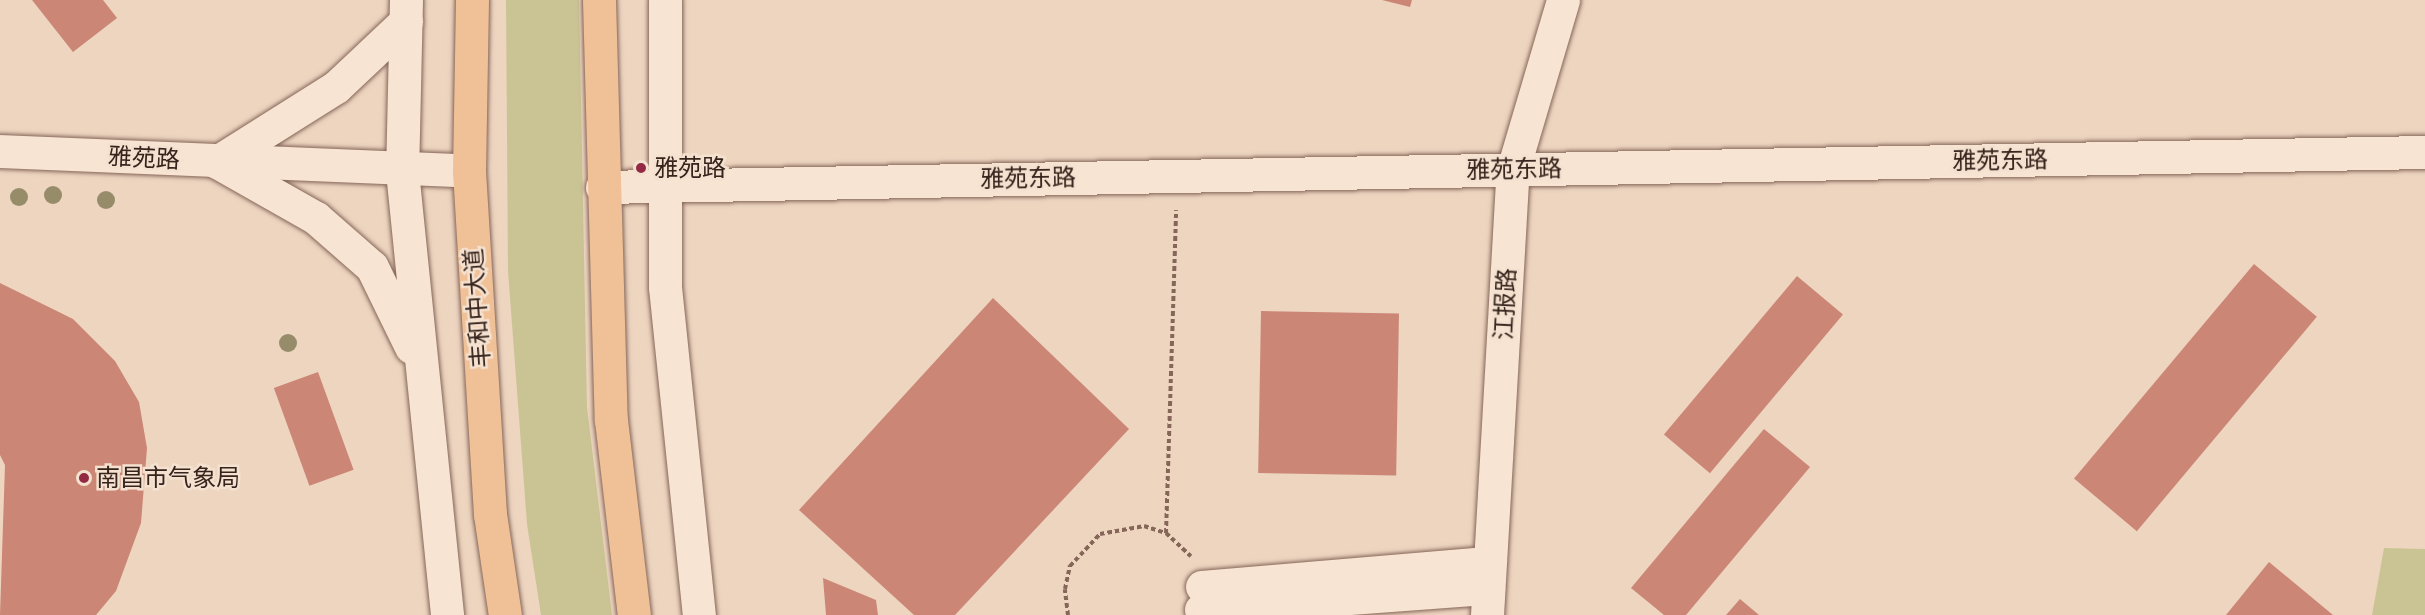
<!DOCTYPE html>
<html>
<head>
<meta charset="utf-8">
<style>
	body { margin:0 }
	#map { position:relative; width:2425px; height:615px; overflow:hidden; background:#edd5c0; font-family:"Zilla Slab","Noto Sans SC",serif }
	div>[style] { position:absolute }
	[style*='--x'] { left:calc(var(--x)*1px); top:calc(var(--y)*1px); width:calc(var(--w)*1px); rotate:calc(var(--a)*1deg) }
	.green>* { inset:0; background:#cac494 }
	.building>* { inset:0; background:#cb8676; transform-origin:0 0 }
	.path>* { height:4px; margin-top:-2px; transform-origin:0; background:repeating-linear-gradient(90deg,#856658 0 4.5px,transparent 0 7.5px) }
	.roads { filter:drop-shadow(0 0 2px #856658) drop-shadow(0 0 2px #856658) }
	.minor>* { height:32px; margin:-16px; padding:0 16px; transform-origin:16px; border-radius:16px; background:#f8e4d3 }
	.tertiary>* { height:33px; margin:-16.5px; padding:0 16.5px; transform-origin:16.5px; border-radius:16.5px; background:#f8e4d3 }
	.secondary>* { height:33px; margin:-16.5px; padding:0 16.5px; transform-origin:16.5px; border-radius:16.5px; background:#f8e4d3 }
	.primary>* { height:33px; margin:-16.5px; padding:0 16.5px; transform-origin:16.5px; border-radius:16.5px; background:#f0c097 }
	.trees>* { width:18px; height:18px; margin:-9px; border-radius:50%; background:#978c6a }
	.dots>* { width:16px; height:16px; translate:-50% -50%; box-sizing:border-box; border:3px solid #f4e1cf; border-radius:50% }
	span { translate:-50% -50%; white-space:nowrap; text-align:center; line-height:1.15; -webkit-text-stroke:5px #f4e1cf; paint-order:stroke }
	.street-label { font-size:24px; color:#35231c }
	.poi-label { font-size:24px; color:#35231c }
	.left { translate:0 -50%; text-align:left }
</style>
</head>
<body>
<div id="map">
	<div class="green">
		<div style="clip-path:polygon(506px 0,579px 0,587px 407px,612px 615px,541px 615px,527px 524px,508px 271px)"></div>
		<div style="clip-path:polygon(2384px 548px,2425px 549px,2425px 615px,2372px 615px)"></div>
	</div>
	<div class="building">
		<div style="clip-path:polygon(32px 0,103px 0,117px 18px,73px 52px)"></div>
		<div style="clip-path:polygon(1382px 0,1412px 0,1410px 7px)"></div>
		<div style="left:2254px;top:264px;width:82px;height:280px;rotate:40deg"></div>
		<div style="left:1797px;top:276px;width:60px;height:207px;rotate:40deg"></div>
		<div style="clip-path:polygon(0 283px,73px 319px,115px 361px,139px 402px,147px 448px,141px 523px,116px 591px,96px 615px,0 615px,5px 465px,0 455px)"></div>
		<div style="clip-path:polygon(993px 298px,1129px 429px,955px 615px,914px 615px,799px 510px)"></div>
		<div style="left:1261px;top:311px;width:138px;height:162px;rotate:1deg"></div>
		<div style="left:318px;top:372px;width:104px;height:47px;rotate:70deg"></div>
		<div style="clip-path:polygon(1764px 429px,1810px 467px,1686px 615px,1664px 615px,1631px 588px)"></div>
		<div style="clip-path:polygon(2269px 562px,2333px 615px,2226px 615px)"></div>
		<div style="clip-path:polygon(823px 578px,876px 600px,878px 615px,826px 615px)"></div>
		<div style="clip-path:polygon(1740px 599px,1759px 615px,1726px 615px)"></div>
	</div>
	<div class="path">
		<div style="--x:1166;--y:533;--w:323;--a:-88.2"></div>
		<div style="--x:1068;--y:615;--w:26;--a:-97"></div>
		<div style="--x:1065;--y:589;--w:24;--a:-78"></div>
		<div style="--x:1070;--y:566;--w:44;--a:-46.8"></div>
		<div style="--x:1100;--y:534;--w:45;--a:-10.3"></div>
		<div style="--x:1144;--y:526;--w:23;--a:18"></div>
		<div style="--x:1166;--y:533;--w:34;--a:43"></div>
	</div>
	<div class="roads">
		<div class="minor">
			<div style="--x:1202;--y:587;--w:289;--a:-4.8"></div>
			<div style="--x:1201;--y:610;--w:289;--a:-4.2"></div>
		</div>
		<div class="tertiary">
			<div style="--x:0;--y:151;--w:469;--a:2.4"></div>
			<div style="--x:602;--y:187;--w:1823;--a:-1.1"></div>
			<div style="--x:1487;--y:615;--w:447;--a:-86.7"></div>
			<div style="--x:1513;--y:169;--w:176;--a:-73.5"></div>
		</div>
		<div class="secondary">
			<div style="--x:406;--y:0;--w:171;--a:91.3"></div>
			<div style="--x:402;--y:171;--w:446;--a:84.2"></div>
			<div style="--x:665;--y:0;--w:287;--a:90"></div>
			<div style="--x:665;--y:287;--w:330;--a:84.1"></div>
			<div style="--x:406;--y:21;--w:96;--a:136.7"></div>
			<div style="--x:336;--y:87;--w:141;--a:147.8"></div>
			<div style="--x:217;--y:162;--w:114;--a:29.5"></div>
			<div style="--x:316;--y:218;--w:74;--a:41.2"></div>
			<div style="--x:372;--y:267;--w:89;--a:64"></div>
		</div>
		<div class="primary">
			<div style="--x:472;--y:0;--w:171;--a:91"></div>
			<div style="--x:469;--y:171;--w:344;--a:86.5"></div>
			<div style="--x:490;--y:514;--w:102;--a:81.6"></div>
			<div style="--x:599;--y:0;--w:420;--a:88.4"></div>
			<div style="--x:611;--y:420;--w:196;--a:83.3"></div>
		</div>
	</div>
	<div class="trees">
		<div style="left:53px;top:195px"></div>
		<div style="left:19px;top:197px"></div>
		<div style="left:106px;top:200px"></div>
		<div style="left:288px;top:343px"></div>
	</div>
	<div class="dots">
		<div style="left:641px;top:168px;background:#932942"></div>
		<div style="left:84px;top:478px;background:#932942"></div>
	</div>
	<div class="street-label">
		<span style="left:144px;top:158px;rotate:3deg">雅苑路</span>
		<span style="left:2000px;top:160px;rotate:-1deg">雅苑东路</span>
		<span style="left:1514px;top:169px;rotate:-1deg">雅苑东路</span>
		<span style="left:1028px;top:178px;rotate:-1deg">雅苑东路</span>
		<span style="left:1505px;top:304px;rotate:-87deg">江报路</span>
		<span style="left:477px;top:308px;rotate:-94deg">丰和中大道</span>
	</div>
	<div class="poi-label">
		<span class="left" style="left:654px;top:168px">雅苑路</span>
		<span class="left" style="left:96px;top:478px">南昌市气象局</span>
	</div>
</div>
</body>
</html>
